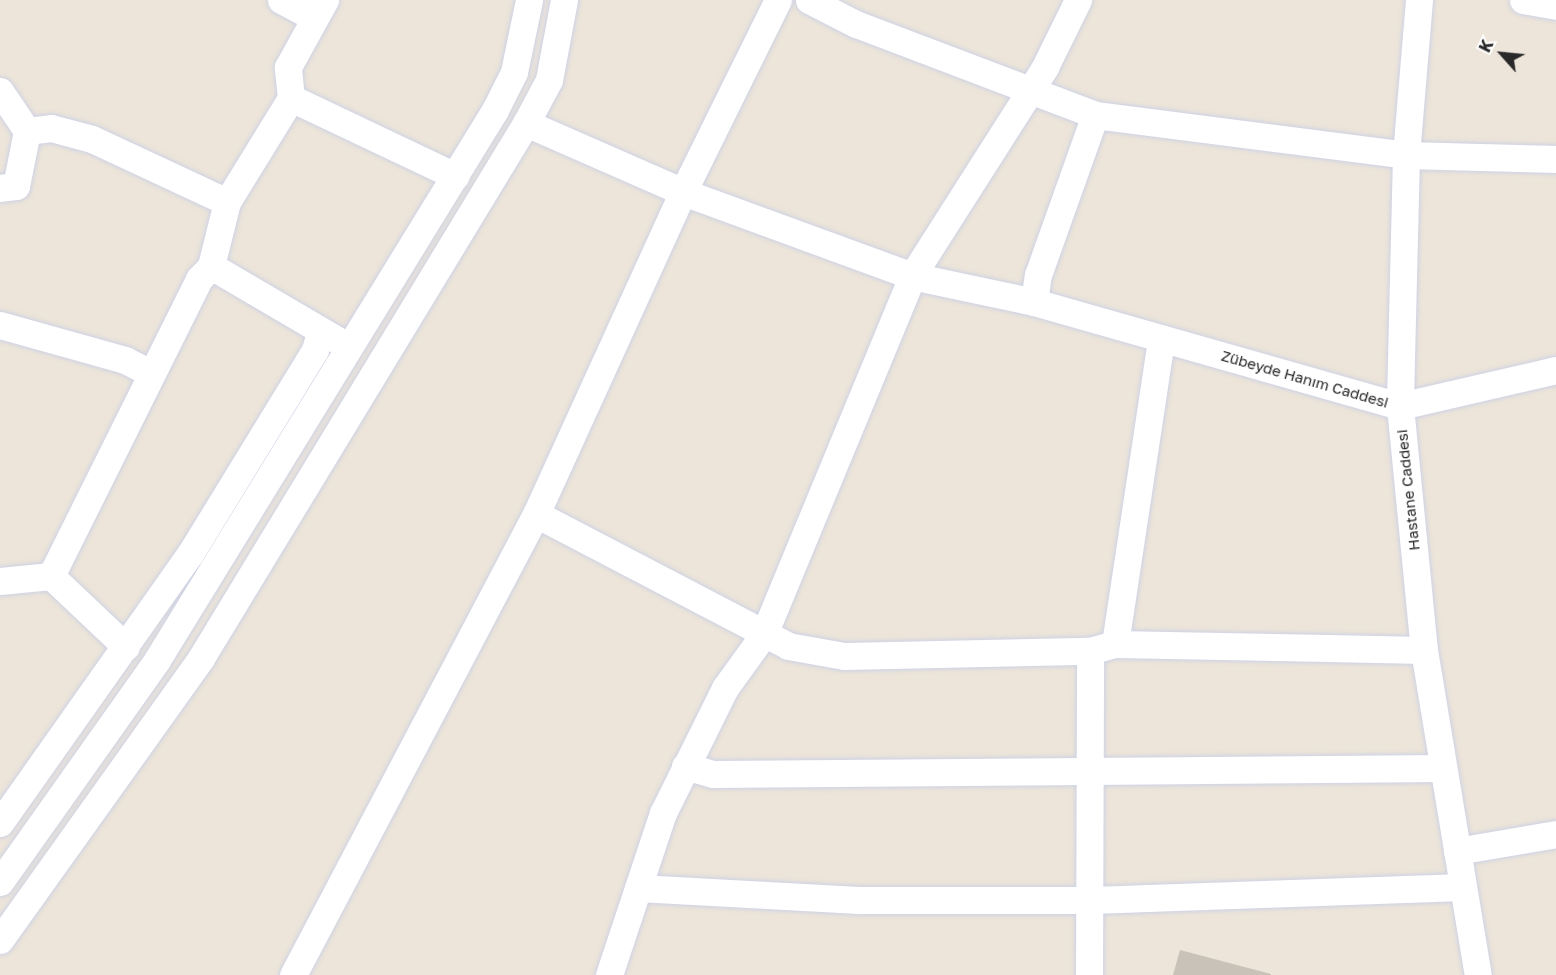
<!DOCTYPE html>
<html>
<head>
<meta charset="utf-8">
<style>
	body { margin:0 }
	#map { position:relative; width:1556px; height:975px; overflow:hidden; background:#ede5d9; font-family:"Golos Text",sans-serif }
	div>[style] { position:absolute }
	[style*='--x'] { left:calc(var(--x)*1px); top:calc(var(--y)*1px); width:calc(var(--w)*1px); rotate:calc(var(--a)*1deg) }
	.building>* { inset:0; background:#c8c2b9 }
	.roads { filter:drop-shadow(0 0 2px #ced2e4) drop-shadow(0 0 2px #ced2e4) }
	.street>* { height:27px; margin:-13.5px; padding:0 13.5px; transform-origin:13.5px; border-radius:13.5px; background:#fff }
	span { translate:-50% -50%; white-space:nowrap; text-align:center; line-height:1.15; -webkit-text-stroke:5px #fff; paint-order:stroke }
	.street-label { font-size:15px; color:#292929 }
	.north { position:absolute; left:1472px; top:24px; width:60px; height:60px; -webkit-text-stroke:4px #fff; paint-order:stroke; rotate:297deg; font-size:16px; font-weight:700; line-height:24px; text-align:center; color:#292929 }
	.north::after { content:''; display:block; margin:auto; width:21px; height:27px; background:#292929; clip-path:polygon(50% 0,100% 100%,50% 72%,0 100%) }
</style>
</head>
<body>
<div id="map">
	<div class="building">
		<div style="clip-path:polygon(1180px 950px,1271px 974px,1271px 975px,1173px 975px)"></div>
	</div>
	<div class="roads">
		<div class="street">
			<div style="--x:281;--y:0;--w:38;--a:28"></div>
			<div style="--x:809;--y:0;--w:53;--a:27.1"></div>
			<div style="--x:856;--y:24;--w:256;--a:20.8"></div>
			<div style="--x:1095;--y:115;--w:314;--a:7.3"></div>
			<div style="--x:1406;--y:155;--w:150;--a:1.5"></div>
			<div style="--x:1419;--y:0;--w:156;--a:94.8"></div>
			<div style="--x:1406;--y:155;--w:251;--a:91.4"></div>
			<div style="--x:1400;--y:406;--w:245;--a:84.4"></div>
			<div style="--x:1424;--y:650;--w:329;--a:80.6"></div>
			<div style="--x:1523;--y:0;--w:34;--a:10"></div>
			<div style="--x:0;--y:91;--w:48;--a:56"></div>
			<div style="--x:27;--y:131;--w:56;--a:101.3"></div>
			<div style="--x:16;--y:186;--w:16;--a:173"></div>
			<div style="--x:291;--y:98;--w:182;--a:25.4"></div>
			<div style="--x:526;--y:123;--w:171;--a:23.7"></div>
			<div style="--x:683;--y:192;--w:244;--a:20.1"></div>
			<div style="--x:912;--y:276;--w:125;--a:12"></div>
			<div style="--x:1034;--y:302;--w:380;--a:15.9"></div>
			<div style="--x:1400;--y:406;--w:160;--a:-13"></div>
			<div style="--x:27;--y:131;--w:24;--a:-7"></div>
			<div style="--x:51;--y:128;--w:42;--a:15"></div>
			<div style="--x:92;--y:139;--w:149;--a:25"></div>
			<div style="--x:211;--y:266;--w:146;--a:30.4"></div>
			<div style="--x:1034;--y:302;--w:27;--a:-82"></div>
			<div style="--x:1038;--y:275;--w:170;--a:-70.4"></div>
			<div style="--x:0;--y:325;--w:130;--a:15.6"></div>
			<div style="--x:125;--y:360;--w:29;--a:27"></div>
			<div style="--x:536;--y:514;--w:284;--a:27.6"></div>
			<div style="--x:788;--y:646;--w:57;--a:10.1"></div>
			<div style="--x:844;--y:656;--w:246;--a:-1.2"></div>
			<div style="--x:1090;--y:651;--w:26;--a:-16"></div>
			<div style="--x:1115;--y:644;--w:309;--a:1.1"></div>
			<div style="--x:51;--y:576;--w:332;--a:-63.5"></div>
			<div style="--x:199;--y:279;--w:18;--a:-47"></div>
			<div style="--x:211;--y:266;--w:66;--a:-76"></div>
			<div style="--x:227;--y:202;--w:122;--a:-58.4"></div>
			<div style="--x:291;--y:98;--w:31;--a:-96"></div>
			<div style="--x:288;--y:67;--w:77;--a:-61.1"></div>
			<div style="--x:0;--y:581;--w:51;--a:-5.6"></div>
			<div style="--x:51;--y:576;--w:103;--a:43.4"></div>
			<div style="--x:1115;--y:644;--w:308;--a:-81.4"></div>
			<div style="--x:685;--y:766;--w:29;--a:16"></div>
			<div style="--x:713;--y:774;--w:730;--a:-0.47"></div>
			<div style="--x:0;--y:823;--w:329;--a:-54.8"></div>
			<div style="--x:190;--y:554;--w:239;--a:-58.5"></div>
			<div style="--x:315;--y:350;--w:19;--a:-74"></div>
			<div style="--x:1457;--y:851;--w:100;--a:-9.7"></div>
			<div style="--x:0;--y:882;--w:272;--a:-54.7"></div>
			<div style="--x:157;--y:660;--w:646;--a:-58.43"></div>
			<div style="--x:495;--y:110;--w:42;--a:-63.4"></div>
			<div style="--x:514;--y:72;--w:74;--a:-78.2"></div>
			<div style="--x:638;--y:888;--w:221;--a:3.1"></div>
			<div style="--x:859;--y:900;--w:232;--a:0"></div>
			<div style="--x:1091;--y:900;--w:372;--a:-2"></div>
			<div style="--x:0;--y:940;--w:346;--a:-54.5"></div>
			<div style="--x:201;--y:658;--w:626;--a:-58.72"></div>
			<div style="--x:526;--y:123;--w:49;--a:-61.9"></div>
			<div style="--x:549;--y:80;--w:81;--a:-79.4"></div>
			<div style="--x:293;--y:975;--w:521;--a:-62.21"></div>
			<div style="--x:536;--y:514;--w:354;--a:-65.5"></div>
			<div style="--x:683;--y:192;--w:214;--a:-63.7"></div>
			<div style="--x:609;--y:975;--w:171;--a:-71.6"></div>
			<div style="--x:663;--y:813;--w:140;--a:-63.6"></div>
			<div style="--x:725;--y:688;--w:67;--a:-54.2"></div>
			<div style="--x:764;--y:634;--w:387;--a:-67.5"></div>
			<div style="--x:912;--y:276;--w:248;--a:-57.5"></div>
			<div style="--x:1045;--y:67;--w:75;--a:-63.8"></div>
			<div style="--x:1089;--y:975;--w:324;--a:-89.8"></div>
		</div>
	</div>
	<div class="street-label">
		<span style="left:1305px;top:379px;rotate:16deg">Zübeyde Hanım Caddesi</span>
		<span style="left:1408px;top:490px;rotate:-96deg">Hastane Caddesi</span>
	</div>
	<div class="north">K</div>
</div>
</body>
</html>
